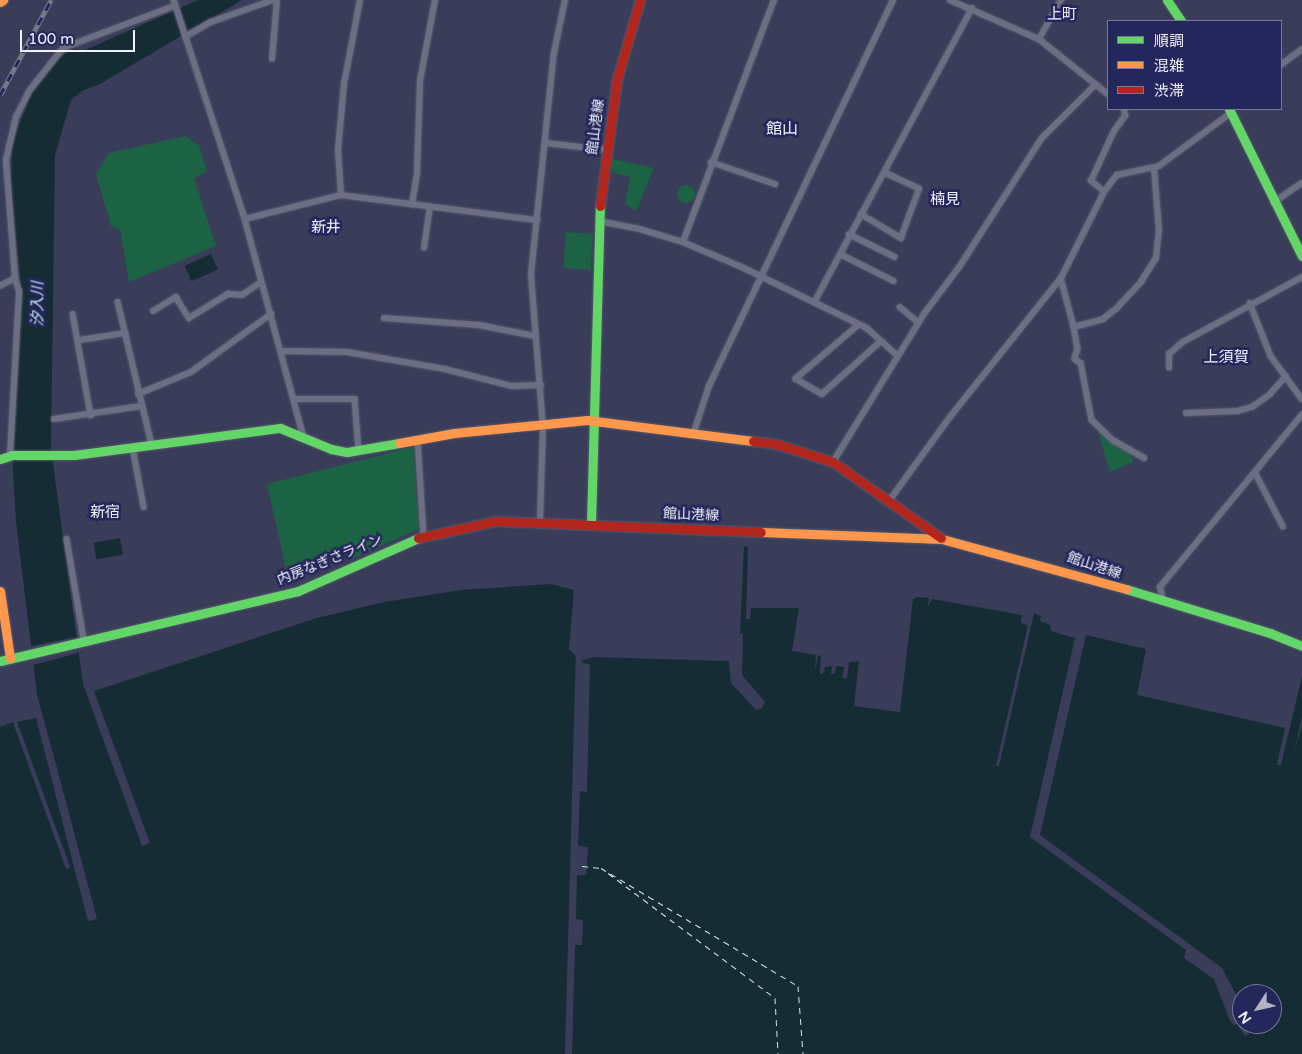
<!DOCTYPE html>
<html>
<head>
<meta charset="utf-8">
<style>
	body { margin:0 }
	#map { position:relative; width:1302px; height:1054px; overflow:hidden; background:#3a3d5a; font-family:"Varela Round","Noto Sans JP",sans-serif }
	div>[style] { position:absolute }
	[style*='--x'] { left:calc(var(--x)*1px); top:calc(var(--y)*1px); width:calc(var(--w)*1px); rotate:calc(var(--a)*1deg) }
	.green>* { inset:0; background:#1c6344; transform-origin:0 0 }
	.round { border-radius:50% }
	.water>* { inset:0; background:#162c34; transform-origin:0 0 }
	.pier>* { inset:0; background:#3a3d5a; transform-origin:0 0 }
	.ferry>* { height:1px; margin-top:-0.5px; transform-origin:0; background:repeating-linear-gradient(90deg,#c7e9f2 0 6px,transparent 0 11px) }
	.roads { filter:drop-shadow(0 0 1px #57586c) drop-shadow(0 0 1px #57586c) }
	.street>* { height:5.5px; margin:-2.75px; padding:0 2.75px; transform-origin:2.75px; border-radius:2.75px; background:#6c6f84 }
	.fast>* { height:9px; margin:-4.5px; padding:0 4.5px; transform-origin:4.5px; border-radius:4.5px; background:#63d668 }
	.slow>* { height:9px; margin:-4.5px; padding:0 4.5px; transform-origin:4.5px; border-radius:4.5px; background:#ff974d }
	.jam>* { height:9px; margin:-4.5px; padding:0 4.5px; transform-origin:4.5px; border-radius:4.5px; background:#b3261e }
	.rail>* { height:4.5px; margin-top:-2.25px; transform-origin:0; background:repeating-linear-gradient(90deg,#24275b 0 8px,#797b8d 0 16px); box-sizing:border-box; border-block:1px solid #797b8d }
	span { translate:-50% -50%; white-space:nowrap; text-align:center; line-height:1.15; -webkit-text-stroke:5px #24275b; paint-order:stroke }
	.street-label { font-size:14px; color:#f2f3fa }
	.neighbourhood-label { font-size:15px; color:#f2f3fa }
	.water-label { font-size:15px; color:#c7e9f2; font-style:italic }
	.quarter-label { font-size:16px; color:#f2f3fa }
	.legend { position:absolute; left:1107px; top:20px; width:175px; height:90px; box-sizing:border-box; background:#24275b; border:1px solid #76799b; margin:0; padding:6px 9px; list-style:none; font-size:15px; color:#f2f3fa }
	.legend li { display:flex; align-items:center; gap:10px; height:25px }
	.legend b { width:25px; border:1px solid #76799b }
	.north { position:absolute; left:1232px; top:984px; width:50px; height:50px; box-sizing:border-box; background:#24275b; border:1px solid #76799b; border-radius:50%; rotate:235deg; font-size:14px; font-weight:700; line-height:20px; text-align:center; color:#f2f3fa }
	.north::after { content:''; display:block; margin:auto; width:18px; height:22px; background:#b2b3c2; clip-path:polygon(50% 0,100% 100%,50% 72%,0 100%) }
	.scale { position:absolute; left:20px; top:30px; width:115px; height:22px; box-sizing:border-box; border:2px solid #f2f3fa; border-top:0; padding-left:6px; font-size:15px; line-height:18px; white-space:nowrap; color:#f2f3fa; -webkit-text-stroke:4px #24275b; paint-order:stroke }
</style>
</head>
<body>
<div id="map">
	<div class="green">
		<div style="clip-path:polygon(185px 136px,199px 145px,207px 171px,194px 178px,216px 246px,129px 282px,120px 230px,111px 226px,96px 174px,109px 153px)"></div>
		<div style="clip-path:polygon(612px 159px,654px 168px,636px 211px,625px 204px,630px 177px,612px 172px)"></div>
		<div class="round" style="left:677px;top:185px;width:18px;height:18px"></div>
		<div style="left:566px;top:232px;width:27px;height:36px;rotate:4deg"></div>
		<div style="clip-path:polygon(1097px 429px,1131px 454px,1133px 462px,1110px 472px)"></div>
		<div style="clip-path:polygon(413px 447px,419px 529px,348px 560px,344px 554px,294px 574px,287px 573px,267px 484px)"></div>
	</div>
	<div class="water">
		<div style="clip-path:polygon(198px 0,242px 0,100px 84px,82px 91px,71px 100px,55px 155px,51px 449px,83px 684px,142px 846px,150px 843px,94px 691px,317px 618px,384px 602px,461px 590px,550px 584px,574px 590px,569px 649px,576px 656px,583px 660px,593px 657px,729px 661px,731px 683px,756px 710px,762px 708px,765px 702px,742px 675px,743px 634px,740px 634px,744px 546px,748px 547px,746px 619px,750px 619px,751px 608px,799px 608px,792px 651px,816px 655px,815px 671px,818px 655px,821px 656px,820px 674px,823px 674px,825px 667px,832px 666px,831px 674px,835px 674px,836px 666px,844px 667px,842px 678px,847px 678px,849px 662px,859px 661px,854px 706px,900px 712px,913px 599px,917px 597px,929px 598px,928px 606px,932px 599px,1022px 615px,1021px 623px,1028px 625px,996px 766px,999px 766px,1034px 613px,1041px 616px,1040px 621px,1050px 625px,1051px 631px,1075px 638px,1030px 837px,1186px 950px,1184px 958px,1214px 979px,1230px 1021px,1234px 1025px,1237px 1024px,1245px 1036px,1249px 1034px,1245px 1024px,1272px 1024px,1272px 994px,1242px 994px,1242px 1006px,1222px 968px,1040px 835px,1086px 635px,1146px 649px,1137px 695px,1285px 728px,1277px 765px,1281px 765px,1302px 676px,1302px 717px,1294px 752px,1302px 725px,1302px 1054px,0 1054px,0 727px,13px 722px,66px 868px,70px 867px,17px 722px,36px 718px,88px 921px,96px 919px,37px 695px,16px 522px,12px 452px,21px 286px,11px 188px,12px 143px,31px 94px,48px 68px,65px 54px,75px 49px,83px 51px)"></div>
		<div style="left:211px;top:254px;width:17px;height:29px;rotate:66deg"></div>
		<div style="left:120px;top:538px;width:17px;height:27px;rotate:80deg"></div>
	</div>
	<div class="pier">
		<div style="clip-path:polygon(78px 637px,82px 652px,33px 665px,31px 646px)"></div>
		<div style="clip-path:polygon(576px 649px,583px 663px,590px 664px,587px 792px,580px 791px,578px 846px,588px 847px,586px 875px,577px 875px,576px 919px,583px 920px,582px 945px,575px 945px,572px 1054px,565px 1054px)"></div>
		<div style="clip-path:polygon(37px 695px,54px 757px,97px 919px,89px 921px,75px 871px,36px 715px,90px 918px,94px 918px)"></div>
		<div style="left:16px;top:719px;width:158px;height:4px;rotate:70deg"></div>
	</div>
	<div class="ferry">
		<div style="--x:582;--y:866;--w:19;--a:6"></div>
		<div style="--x:601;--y:868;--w:230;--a:30.9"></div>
		<div style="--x:798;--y:986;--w:68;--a:85.8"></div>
		<div style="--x:608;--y:873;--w:209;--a:36.8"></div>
		<div style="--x:775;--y:998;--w:56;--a:86.9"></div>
	</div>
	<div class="roads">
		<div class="street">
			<div style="--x:174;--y:0;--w:230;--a:72"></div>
			<div style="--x:245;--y:219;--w:226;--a:74.9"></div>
			<div style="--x:950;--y:0;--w:97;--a:23.7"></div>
			<div style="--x:1039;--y:39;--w:88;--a:38.6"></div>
			<div style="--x:185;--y:37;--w:30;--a:-30"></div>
			<div style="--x:211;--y:22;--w:66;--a:-19.5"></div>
			<div style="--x:1039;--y:39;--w:45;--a:-60.6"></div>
			<div style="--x:272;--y:59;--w:59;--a:-85.2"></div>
			<div style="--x:1281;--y:65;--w:26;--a:-37"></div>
			<div style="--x:546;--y:143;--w:61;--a:6.5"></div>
			<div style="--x:711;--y:162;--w:68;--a:19"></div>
			<div style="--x:1104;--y:192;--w:17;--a:-140"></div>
			<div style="--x:1091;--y:181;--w:55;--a:-65.3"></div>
			<div style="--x:1114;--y:131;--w:19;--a:-54"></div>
			<div style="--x:1125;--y:116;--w:7;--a:-98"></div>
			<div style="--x:341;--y:195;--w:45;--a:-93.8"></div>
			<div style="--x:338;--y:150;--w:66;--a:-84.8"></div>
			<div style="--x:344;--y:84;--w:86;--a:-79.2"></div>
			<div style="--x:1273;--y:203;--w:35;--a:-35"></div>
			<div style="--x:412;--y:205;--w:33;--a:-81"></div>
			<div style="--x:417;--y:172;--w:91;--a:-88.1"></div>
			<div style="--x:420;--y:81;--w:82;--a:-79.5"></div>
			<div style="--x:861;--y:214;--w:47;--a:31"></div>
			<div style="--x:901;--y:238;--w:52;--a:-69.8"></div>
			<div style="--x:919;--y:189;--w:38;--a:-155"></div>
			<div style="--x:245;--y:219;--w:99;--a:-14"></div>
			<div style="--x:341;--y:195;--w:198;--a:7.3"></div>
			<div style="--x:599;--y:221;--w:38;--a:11"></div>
			<div style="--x:636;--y:228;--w:49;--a:16.6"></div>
			<div style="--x:683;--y:242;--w:66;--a:23.1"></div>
			<div style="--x:744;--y:268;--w:137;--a:26"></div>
			<div style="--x:867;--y:328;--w:40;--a:42"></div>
			<div style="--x:849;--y:234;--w:51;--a:26.6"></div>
			<div style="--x:683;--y:242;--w:259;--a:-69.4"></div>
			<div style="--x:424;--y:248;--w:41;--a:-81.7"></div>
			<div style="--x:840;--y:254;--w:60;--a:26.6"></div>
			<div style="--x:1061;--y:278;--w:51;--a:75.1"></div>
			<div style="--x:1074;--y:327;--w:22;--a:80"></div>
			<div style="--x:1078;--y:349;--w:10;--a:107"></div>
			<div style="--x:1075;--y:359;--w:7;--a:34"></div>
			<div style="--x:1081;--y:363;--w:58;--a:79.1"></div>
			<div style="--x:1092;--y:420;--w:29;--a:44"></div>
			<div style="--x:1113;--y:440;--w:36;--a:30"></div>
			<div style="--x:0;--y:286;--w:17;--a:-28"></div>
			<div style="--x:15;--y:278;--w:118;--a:-94.4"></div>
			<div style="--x:6;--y:160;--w:44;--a:-76.9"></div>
			<div style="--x:16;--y:117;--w:30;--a:-63"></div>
			<div style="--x:30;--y:90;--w:53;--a:-51.8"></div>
			<div style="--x:63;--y:48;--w:119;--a:-20.7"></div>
			<div style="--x:815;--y:301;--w:332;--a:-61.8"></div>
			<div style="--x:118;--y:302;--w:147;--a:76.6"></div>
			<div style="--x:1250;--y:303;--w:57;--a:68.4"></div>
			<div style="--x:1271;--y:356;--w:53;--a:54.2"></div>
			<div style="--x:900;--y:307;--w:23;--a:40"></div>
			<div style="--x:153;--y:311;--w:27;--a:-31"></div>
			<div style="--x:176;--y:297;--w:25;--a:58"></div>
			<div style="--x:189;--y:318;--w:46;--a:-31.6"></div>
			<div style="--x:228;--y:294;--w:14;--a:4"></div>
			<div style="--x:242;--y:295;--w:22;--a:-34"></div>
			<div style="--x:73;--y:314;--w:103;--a:79.9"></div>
			<div style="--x:384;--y:318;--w:95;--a:4.2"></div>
			<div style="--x:479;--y:325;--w:57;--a:11.1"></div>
			<div style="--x:859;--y:325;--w:83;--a:139.4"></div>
			<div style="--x:796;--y:379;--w:30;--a:30"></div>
			<div style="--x:822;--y:394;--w:78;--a:-41.9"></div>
			<div style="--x:1074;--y:327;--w:30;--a:-15"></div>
			<div style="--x:1103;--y:319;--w:16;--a:-38"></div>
			<div style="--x:1116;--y:309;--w:37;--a:-47"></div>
			<div style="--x:1141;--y:282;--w:28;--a:-58"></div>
			<div style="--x:1156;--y:258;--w:27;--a:-84"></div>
			<div style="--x:1159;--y:231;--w:63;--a:-94.5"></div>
			<div style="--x:80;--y:340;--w:46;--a:-8.8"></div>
			<div style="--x:281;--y:351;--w:66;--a:0.9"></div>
			<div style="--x:347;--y:352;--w:99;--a:9.8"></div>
			<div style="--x:445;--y:369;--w:69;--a:14.2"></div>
			<div style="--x:512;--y:386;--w:29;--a:-2"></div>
			<div style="--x:1169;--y:368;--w:14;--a:-90"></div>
			<div style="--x:1169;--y:354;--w:18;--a:-41"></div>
			<div style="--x:1183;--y:342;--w:136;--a:-28.6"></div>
			<div style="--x:138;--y:394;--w:57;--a:-22.5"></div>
			<div style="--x:191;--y:372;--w:99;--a:-35.9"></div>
			<div style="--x:294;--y:399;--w:61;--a:0"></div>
			<div style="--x:355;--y:399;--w:52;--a:85.6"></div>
			<div style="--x:1186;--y:413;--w:52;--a:-2.2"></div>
			<div style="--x:1238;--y:411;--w:15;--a:-16"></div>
			<div style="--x:1252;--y:407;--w:21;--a:-35"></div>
			<div style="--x:1269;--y:395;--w:25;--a:-48"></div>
			<div style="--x:54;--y:419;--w:88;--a:-8.5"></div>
			<div style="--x:693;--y:435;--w:52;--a:-71.9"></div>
			<div style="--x:709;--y:386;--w:428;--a:-64.5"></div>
			<div style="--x:418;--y:439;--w:97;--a:86.5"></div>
			<div style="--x:133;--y:448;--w:60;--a:79.4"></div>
			<div style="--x:10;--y:455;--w:163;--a:-86.8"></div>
			<div style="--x:19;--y:292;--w:15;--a:-106"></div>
			<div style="--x:833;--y:462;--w:174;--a:-58.4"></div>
			<div style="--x:924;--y:314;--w:60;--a:-53.1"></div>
			<div style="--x:960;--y:266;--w:152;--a:-57.4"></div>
			<div style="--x:1042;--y:138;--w:75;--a:-45"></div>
			<div style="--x:1256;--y:474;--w:59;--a:62.6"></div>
			<div style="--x:889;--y:501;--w:104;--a:-54"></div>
			<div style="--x:950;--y:417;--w:178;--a:-51.4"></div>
			<div style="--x:1061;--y:278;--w:96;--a:-63.4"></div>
			<div style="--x:1104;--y:192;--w:21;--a:-53"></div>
			<div style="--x:1117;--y:175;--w:43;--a:-12.1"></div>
			<div style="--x:1159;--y:166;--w:89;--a:-36.4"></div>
			<div style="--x:540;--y:521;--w:93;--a:-88.2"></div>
			<div style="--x:543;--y:428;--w:154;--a:-94.5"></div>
			<div style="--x:531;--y:274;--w:222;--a:-84.1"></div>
			<div style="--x:554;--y:53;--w:54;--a:-78.3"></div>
			<div style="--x:67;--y:539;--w:102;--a:80.4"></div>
			<div style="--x:1163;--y:602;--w:15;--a:-101"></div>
			<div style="--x:1160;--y:587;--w:223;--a:-50.5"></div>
		</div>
		<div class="fast">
			<div style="--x:1167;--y:0;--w:25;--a:56"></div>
			<div style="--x:1229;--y:109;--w:164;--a:63.6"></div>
			<div style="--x:0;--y:459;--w:13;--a:-18"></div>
			<div style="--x:12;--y:455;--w:62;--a:0"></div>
			<div style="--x:74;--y:455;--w:208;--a:-7.5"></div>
			<div style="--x:280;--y:428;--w:55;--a:22.4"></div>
			<div style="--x:331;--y:449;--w:16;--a:11"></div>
			<div style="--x:347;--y:452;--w:53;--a:-9.8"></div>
			<div style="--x:591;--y:524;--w:318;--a:-88.4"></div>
			<div style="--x:1126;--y:589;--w:151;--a:17"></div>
			<div style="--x:1270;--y:633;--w:35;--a:22"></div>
			<div style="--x:0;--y:661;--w:306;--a:-13.2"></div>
			<div style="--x:298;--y:591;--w:131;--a:-23.8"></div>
		</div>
		<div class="slow">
			<div style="--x:0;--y:2;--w:4;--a:-34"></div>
			<div style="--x:399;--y:443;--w:56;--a:-10.3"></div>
			<div style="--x:454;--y:433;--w:134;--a:-5.6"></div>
			<div style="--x:587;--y:420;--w:167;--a:7.2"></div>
			<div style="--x:761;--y:532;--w:181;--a:2.2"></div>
			<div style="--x:942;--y:539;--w:191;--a:15.2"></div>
			<div style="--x:0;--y:591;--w:68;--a:81.5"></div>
		</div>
		<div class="jam">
			<div style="--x:600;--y:206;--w:128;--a:-82.4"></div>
			<div style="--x:617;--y:79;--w:82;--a:-73.8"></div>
			<div style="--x:753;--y:441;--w:27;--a:8"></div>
			<div style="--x:780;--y:445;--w:56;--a:17.8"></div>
			<div style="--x:833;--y:462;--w:132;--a:35.1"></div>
			<div style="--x:418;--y:538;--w:80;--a:-12.3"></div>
			<div style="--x:496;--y:521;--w:265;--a:2.4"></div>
		</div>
	</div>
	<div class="rail">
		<div style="--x:0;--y:95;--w:108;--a:-61.8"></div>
	</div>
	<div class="street-label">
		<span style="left:596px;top:127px;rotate:-83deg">館山港線</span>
		<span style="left:691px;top:515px;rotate:2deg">館山港線</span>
		<span style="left:330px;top:560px;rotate:-22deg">内房なぎさライン</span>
		<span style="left:1094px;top:566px;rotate:18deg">館山港線</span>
	</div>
	<div class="neighbourhood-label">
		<span style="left:1062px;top:15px">上町</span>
		<span style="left:945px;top:200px">楠見</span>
		<span style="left:326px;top:228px">新井</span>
		<span style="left:1226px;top:358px">上須賀</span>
		<span style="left:105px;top:513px">新宿</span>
	</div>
	<div class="water-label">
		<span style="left:38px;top:304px;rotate:-90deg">汐入川</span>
	</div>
	<div class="quarter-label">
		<span style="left:782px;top:129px">館山</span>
	</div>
	<ul class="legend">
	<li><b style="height:6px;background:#63d668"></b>順調</li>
	<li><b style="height:6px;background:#ff974d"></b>混雑</li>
	<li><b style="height:6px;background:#b3261e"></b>渋滞</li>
	</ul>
	<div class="north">N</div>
	<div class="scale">100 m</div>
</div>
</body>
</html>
